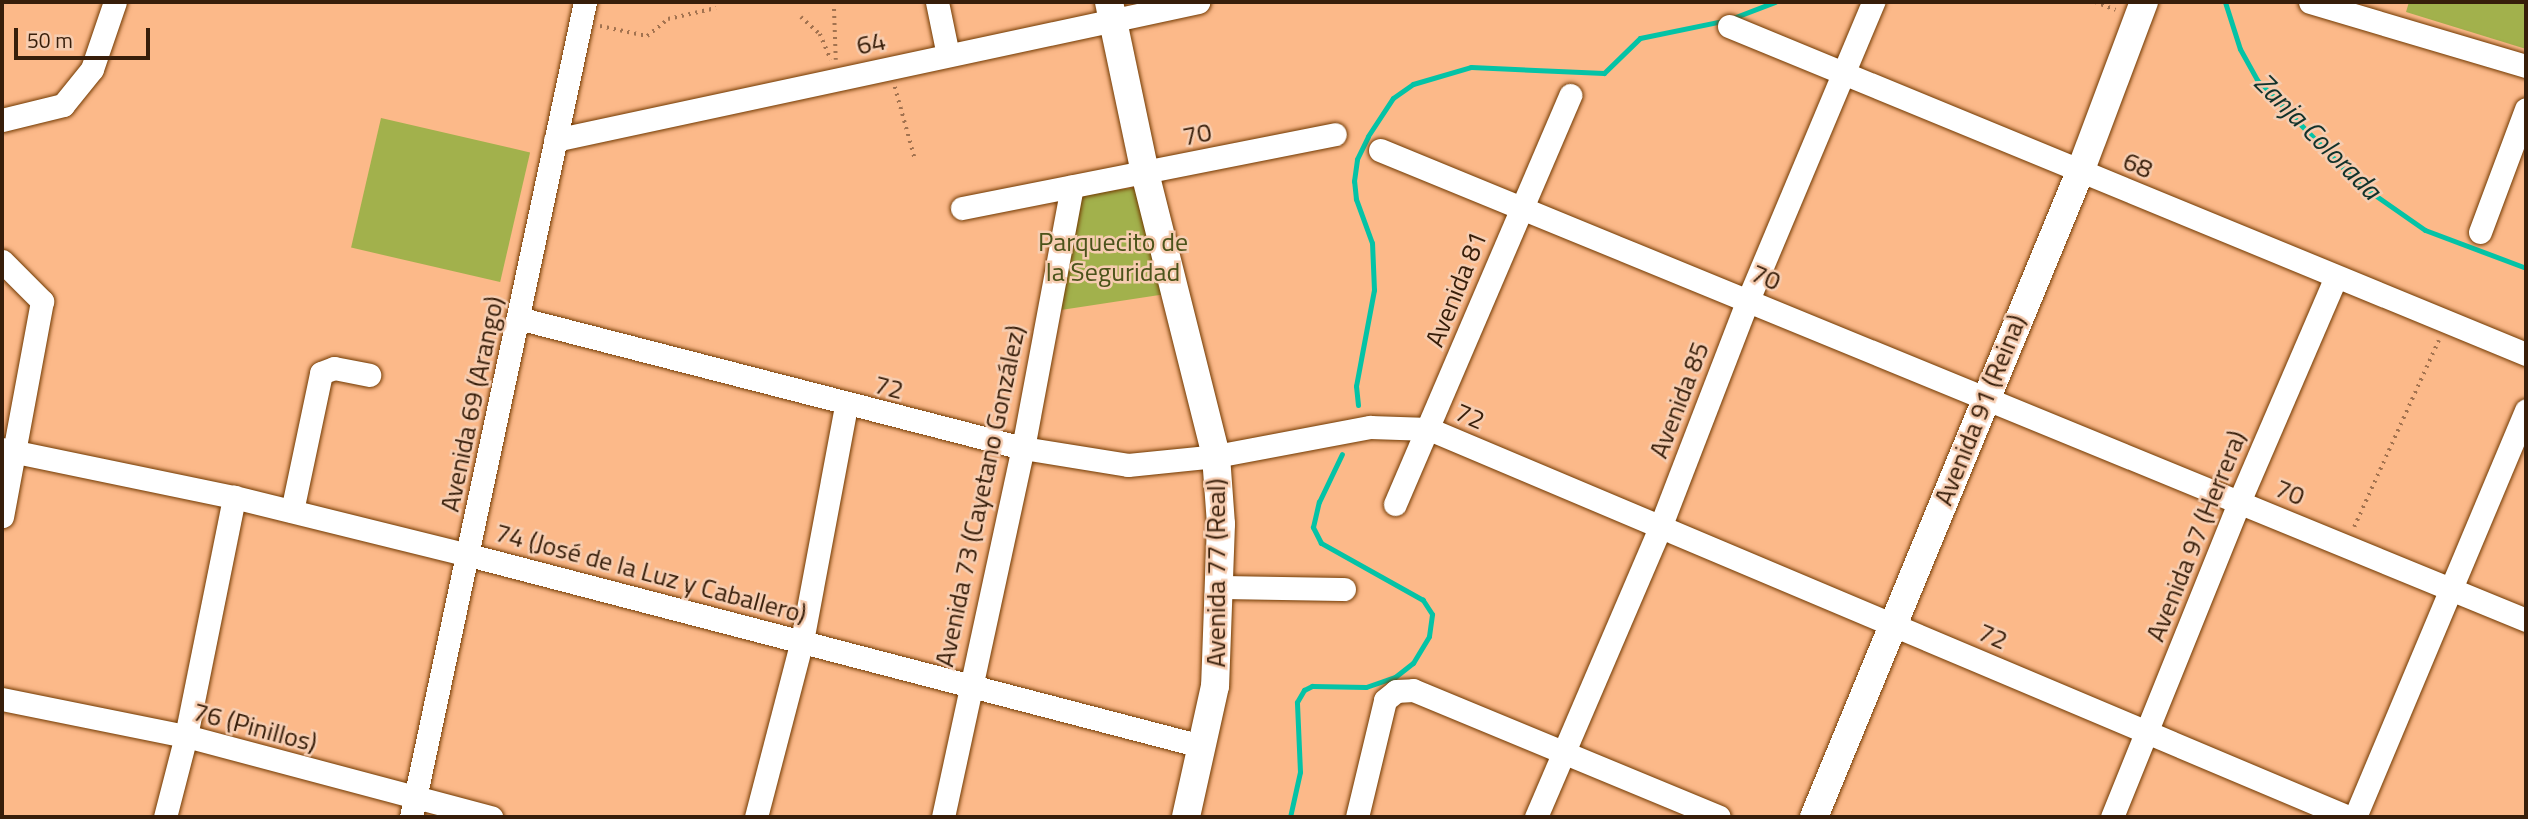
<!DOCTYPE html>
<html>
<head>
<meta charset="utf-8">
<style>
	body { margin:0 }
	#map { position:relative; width:2528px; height:819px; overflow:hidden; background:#fcb989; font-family:"Titillium Web",sans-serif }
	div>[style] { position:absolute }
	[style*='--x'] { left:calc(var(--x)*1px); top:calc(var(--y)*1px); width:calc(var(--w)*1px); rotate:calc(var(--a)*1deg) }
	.green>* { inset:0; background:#a2b14c; transform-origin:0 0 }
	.stream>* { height:5px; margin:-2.5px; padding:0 2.5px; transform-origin:2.5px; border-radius:2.5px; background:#04c3a6 }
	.path>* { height:3.5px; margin-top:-1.75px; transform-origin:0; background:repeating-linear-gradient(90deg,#a2724f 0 2px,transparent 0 7px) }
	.roads { filter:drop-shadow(0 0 2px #713900) drop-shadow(0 0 2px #713900) }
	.minor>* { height:23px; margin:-11.5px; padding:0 11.5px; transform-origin:11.5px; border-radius:11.5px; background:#fff }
	.major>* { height:28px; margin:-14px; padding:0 14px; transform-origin:14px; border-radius:14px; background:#fff }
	span { translate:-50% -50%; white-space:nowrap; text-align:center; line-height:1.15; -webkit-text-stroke:5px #f6cdb1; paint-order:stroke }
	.street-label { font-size:26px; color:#371e0a }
	.park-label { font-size:26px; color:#4b531a }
	.water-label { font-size:28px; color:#11312a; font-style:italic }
	.frame { position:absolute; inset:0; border:4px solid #371e0a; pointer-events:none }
	.scale { position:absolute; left:14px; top:28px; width:136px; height:32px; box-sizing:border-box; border:4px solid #371e0a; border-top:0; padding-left:9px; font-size:21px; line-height:24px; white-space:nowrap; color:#371e0a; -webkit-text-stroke:5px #f6cdb1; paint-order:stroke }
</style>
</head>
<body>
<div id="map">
	<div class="green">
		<div style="clip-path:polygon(2409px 2px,2526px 2px,2526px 49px,2406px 12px)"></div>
		<div style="left:381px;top:118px;width:153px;height:133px;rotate:13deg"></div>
		<div style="clip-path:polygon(1141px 187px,1166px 294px,1061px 310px,1077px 195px)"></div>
	</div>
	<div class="stream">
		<div style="--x:2225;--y:2;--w:49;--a:72.3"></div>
		<div style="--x:2240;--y:49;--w:35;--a:61"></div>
		<div style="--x:2257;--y:80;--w:146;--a:45.6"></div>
		<div style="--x:2359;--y:184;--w:80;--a:34.9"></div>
		<div style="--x:2425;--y:230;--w:108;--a:20.6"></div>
		<div style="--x:1733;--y:18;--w:45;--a:-20.9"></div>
		<div style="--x:1358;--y:405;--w:19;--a:-96"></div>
		<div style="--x:1356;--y:386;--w:98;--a:-79.4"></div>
		<div style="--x:1374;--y:290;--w:47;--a:-92.4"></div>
		<div style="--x:1372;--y:243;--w:47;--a:-110"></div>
		<div style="--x:1356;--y:199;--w:18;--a:-96"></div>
		<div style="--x:1354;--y:181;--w:22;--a:-82"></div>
		<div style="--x:1357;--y:159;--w:25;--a:-64"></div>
		<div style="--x:1368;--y:136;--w:45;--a:-56.7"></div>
		<div style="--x:1393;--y:98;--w:24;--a:-35"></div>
		<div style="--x:1413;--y:84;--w:60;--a:-16.3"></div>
		<div style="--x:1471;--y:67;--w:133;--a:2.6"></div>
		<div style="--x:1604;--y:73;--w:50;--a:-44.2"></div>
		<div style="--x:1640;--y:38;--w:85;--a:-11.6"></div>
		<div style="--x:1290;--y:817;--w:46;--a:-77.5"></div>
		<div style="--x:1300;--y:772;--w:70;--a:-92.5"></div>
		<div style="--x:1297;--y:702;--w:14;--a:-60"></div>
		<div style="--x:1304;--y:690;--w:9;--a:-27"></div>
		<div style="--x:1312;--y:686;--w:54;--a:1.1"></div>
		<div style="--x:1366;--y:687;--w:31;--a:-19"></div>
		<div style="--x:1395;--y:677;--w:23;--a:-38"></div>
		<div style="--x:1413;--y:663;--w:31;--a:-59"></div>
		<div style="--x:1429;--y:636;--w:22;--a:-82"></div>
		<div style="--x:1432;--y:614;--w:17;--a:-123"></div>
		<div style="--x:1423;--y:600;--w:117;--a:-150.8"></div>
		<div style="--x:1321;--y:543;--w:18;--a:-117"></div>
		<div style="--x:1313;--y:527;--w:26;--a:-77"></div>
		<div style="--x:1319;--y:502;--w:53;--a:-64.4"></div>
	</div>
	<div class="path">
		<div style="--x:834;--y:2;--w:58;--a:88"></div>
		<div style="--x:2095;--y:2;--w:22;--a:21"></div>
		<div style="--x:801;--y:17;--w:25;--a:42"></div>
		<div style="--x:820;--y:34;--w:28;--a:67"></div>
		<div style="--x:600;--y:26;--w:48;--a:12"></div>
		<div style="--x:647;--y:36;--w:27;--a:-39"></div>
		<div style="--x:668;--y:19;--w:49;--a:-12.9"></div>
		<div style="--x:895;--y:87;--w:75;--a:74.5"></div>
		<div style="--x:2354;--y:527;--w:205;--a:-65.6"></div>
	</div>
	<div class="roads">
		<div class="minor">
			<div style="--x:937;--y:2;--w:54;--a:78.3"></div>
			<div style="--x:2310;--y:2;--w:225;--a:16.5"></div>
			<div style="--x:1729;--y:26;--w:862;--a:22.37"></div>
			<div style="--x:2;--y:120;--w:63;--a:-13.8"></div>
			<div style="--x:63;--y:105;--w:46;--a:-51.1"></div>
			<div style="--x:92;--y:69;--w:71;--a:-71.1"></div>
			<div style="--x:555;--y:140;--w:658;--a:-12.11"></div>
			<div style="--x:1380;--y:150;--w:1239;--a:22.3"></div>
			<div style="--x:962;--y:208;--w:380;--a:-11.2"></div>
			<div style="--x:2480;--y:232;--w:131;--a:-69.5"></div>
			<div style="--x:2;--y:261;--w:57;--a:45"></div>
			<div style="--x:42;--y:301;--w:219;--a:100.5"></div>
			<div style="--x:518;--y:318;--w:521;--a:14.44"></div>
			<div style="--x:1023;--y:448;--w:106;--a:9.2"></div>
			<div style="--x:1128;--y:465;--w:88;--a:-5.8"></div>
			<div style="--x:1216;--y:456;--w:157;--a:-10.7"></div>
			<div style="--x:1370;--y:427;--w:59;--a:1.9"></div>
			<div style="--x:1429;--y:429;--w:998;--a:22.89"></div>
			<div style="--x:2;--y:449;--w:237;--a:11.7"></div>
			<div style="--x:234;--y:497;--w:242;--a:13.9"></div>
			<div style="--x:469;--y:555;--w:757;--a:14.62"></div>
			<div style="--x:1395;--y:504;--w:445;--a:-66.8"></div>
			<div style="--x:292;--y:511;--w:141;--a:-78.1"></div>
			<div style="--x:321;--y:373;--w:14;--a:-21"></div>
			<div style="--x:334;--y:368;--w:36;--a:11"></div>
			<div style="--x:1219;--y:587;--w:125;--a:0.9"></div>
			<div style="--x:2;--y:699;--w:188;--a:11.4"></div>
			<div style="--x:186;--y:736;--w:316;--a:14.9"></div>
			<div style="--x:165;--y:817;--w:84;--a:-75.5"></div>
			<div style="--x:186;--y:736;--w:244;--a:-78.6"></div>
			<div style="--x:411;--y:817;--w:833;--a:-77.95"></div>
			<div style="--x:756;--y:817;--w:182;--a:-75.4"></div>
			<div style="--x:802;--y:641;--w:240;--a:-79.4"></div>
			<div style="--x:943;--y:817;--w:378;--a:-77.8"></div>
			<div style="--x:1023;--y:448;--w:266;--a:-79.4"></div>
			<div style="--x:1357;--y:817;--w:120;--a:-76.5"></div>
			<div style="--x:1385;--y:700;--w:14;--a:-39"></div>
			<div style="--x:1396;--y:691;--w:17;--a:-3"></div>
			<div style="--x:1413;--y:690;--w:331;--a:22.5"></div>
			<div style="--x:1536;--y:817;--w:318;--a:-66.8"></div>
			<div style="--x:1661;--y:525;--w:241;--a:-68.9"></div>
			<div style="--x:1748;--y:300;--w:323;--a:-67.2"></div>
			<div style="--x:2112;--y:817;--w:340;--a:-68"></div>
			<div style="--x:2239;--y:502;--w:245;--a:-66.7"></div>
			<div style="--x:2355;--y:817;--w:441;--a:-67.2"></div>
		</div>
		<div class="major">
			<div style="--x:1109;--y:2;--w:175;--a:78.1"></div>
			<div style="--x:1145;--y:173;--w:292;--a:75.9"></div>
			<div style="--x:1216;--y:456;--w:68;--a:85.8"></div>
			<div style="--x:1221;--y:524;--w:162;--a:92.1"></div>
			<div style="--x:1215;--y:686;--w:134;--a:102.5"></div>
			<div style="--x:1814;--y:817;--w:698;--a:-67.59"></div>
			<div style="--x:2080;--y:172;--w:182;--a:-69.4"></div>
		</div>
	</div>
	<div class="street-label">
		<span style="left:871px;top:43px;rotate:-12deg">64</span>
		<span style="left:1197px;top:134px;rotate:-11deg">70</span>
		<span style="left:2138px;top:165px;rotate:23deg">68</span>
		<span style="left:1766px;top:277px;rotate:23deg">70</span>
		<span style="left:1456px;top:289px;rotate:-68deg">Avenida 81</span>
		<span style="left:889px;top:387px;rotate:14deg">72</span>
		<span style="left:1679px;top:400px;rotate:-69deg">Avenida 85</span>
		<span style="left:472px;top:404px;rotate:-78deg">Avenida 69 (Arango)</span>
		<span style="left:1980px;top:410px;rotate:-68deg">Avenida 91 (Reina)</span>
		<span style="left:1470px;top:416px;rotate:23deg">72</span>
		<span style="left:2290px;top:492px;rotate:22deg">70</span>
		<span style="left:980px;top:496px;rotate:-78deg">Avenida 73 (Cayetano González)</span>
		<span style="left:2196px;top:536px;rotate:-68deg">Avenida 97 (Herrera)</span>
		<span style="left:651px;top:573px;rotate:15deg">74 (José de la Luz y Caballero)</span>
		<span style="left:1216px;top:573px;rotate:-90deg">Avenida 77 (Real)</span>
		<span style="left:1993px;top:636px;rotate:23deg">72</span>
		<span style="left:255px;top:727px;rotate:15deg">76 (Pinillos)</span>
	</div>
	<div class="park-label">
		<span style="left:1113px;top:257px">Parquecito de<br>la Seguridad</span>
	</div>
	<div class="water-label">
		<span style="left:2318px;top:136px;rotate:45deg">Zanja Colorada</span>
	</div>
	<div class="frame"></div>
	<div class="scale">50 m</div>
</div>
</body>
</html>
